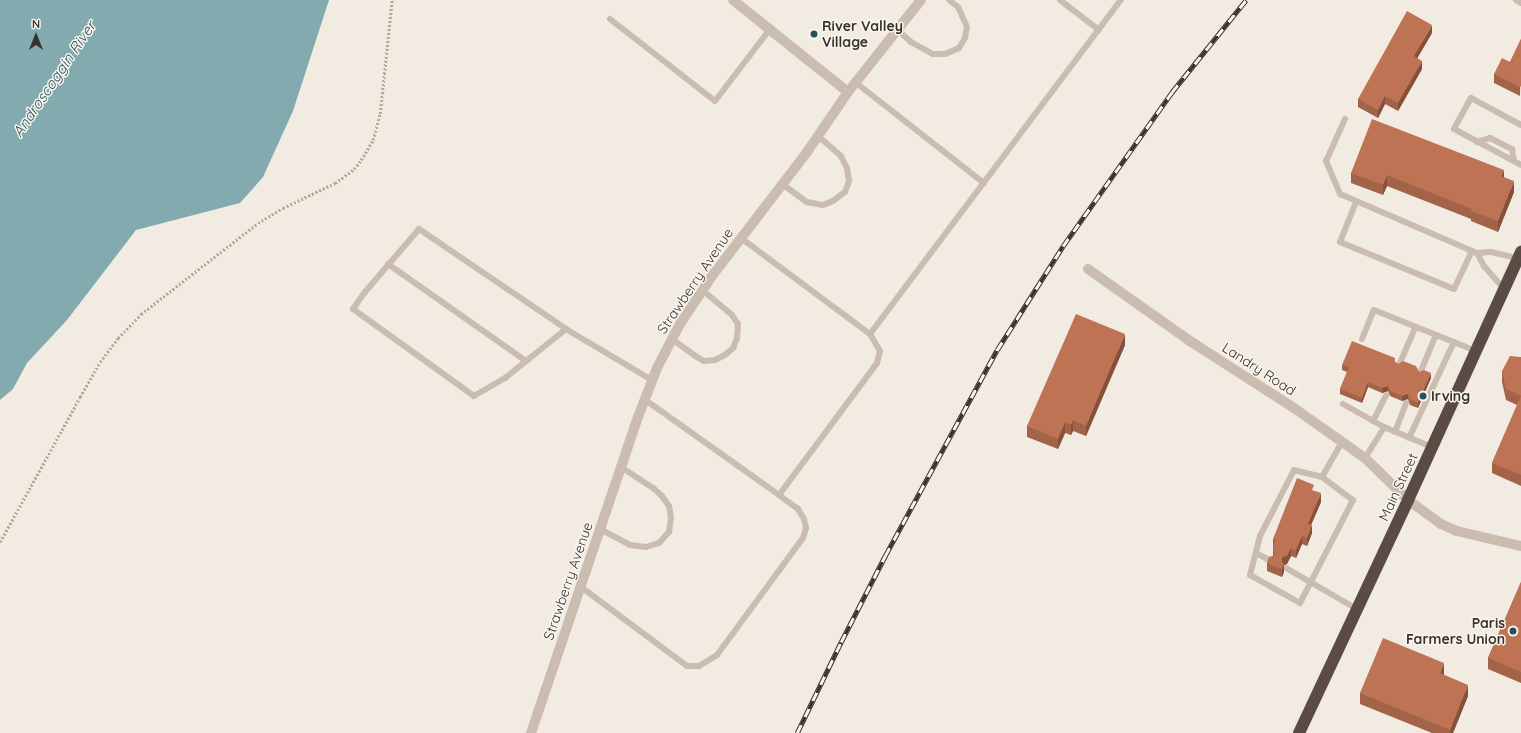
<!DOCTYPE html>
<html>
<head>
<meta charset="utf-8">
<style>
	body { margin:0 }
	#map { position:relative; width:1521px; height:733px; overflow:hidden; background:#f2ebe2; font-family:Quicksand,sans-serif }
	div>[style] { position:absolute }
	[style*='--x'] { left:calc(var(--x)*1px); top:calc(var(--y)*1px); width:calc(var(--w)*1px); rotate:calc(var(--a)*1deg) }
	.water>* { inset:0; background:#83aaae }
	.path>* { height:2.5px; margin-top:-1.25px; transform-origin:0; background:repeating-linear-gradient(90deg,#b6a799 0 2px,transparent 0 4px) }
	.lane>* { height:6px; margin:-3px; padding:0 3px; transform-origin:3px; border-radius:3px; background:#cabcae }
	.street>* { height:10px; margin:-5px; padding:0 5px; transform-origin:5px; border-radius:5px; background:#cabcae }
	.highway>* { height:12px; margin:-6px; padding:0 6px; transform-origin:6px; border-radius:6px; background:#5a4c44 }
	.rail>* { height:4.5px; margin-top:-2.25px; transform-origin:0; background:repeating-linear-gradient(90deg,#faf5ef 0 9px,#39312c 0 18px); box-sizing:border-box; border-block:1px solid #39312c }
	.wall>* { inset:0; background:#a36349 }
	.shaded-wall>* { inset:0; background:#85503c }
	.building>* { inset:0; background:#be7355 }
	.dots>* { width:11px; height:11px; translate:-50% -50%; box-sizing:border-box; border:2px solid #faf5ef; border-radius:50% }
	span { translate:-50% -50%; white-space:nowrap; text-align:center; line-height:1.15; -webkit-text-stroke:3px #faf5ef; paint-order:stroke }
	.poi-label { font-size:14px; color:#39312c; font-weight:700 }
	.left { translate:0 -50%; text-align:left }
	.right { translate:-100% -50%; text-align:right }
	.street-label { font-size:14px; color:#39312c }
	.water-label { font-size:15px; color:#245359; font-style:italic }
	.north { position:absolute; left:16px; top:16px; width:40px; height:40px; -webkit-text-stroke:3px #faf5ef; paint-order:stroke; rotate:0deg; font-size:11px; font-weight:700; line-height:16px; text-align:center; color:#39312c }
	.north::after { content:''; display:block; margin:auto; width:14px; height:18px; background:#39312c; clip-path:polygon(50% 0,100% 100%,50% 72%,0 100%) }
</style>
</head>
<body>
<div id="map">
	<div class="water">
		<div style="clip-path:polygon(0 0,329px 0,293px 111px,263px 177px,240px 203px,136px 230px,67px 320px,27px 363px,13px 389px,0 400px)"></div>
	</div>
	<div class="path">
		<div style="--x:0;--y:542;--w:166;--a:-61.1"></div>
		<div style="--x:80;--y:397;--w:40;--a:-60.3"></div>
		<div style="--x:100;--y:362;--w:30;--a:-53"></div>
		<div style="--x:118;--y:338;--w:33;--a:-46"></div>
		<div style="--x:141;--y:314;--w:148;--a:-37.9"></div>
		<div style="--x:258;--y:223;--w:29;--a:-31"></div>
		<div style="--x:283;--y:208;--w:58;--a:-25.7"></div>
		<div style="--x:335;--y:183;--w:24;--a:-36"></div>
		<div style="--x:354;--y:169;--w:11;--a:-52"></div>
		<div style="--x:361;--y:160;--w:23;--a:-59"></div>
		<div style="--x:373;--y:140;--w:27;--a:-75"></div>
		<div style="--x:380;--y:114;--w:115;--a:-84"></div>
	</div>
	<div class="lane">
		<div style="--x:1060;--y:0;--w:49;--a:37.6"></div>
		<div style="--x:1516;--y:0;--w:6;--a:31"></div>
		<div style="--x:610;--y:19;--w:133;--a:38"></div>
		<div style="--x:715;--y:101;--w:91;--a:-52.6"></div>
		<div style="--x:898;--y:30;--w:18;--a:43"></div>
		<div style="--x:911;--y:42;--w:25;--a:29"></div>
		<div style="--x:933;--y:54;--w:12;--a:0"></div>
		<div style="--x:945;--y:54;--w:15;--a:-23"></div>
		<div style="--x:959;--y:48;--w:12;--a:-59"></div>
		<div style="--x:965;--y:38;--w:11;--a:-80"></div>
		<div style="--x:967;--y:27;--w:22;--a:-114"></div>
		<div style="--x:958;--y:7;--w:11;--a:-142"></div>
		<div style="--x:855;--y:82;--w:164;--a:38.1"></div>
		<div style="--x:1345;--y:119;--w:46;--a:114.3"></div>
		<div style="--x:1326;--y:161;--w:36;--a:67"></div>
		<div style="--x:1340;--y:194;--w:149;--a:23.3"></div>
		<div style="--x:1477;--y:253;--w:14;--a:-4"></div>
		<div style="--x:1491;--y:252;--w:28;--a:13"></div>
		<div style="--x:1521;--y:125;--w:57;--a:-151.6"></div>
		<div style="--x:1471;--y:98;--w:35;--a:119"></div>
		<div style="--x:1454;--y:129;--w:76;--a:28.2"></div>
		<div style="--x:1477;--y:142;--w:14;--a:-17"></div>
		<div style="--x:1490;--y:138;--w:25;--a:27"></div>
		<div style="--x:1512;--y:149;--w:12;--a:81"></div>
		<div style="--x:782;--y:184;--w:31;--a:36"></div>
		<div style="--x:807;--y:202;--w:16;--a:11"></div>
		<div style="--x:823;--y:205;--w:11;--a:-22"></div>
		<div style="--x:833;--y:201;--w:15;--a:-37"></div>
		<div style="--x:845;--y:192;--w:12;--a:-70"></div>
		<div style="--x:849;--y:181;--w:13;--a:-99"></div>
		<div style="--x:847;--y:168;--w:13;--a:-117"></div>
		<div style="--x:841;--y:156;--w:30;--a:-139"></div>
		<div style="--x:1356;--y:202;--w:43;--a:111.8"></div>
		<div style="--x:1340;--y:242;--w:123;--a:22.4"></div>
		<div style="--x:1454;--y:289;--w:42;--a:-64.7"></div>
		<div style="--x:741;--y:238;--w:161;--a:36.7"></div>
		<div style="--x:1477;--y:253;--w:15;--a:62"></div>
		<div style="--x:1484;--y:266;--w:30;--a:49"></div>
		<div style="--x:388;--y:264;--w:169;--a:35.1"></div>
		<div style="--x:566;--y:329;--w:78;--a:141.2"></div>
		<div style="--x:505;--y:378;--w:36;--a:150"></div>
		<div style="--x:474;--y:396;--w:149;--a:-144.3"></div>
		<div style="--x:353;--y:309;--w:21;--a:-55"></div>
		<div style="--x:365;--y:292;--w:83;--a:-49.4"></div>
		<div style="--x:419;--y:229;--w:178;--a:34.2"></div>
		<div style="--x:566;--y:329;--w:100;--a:30.7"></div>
		<div style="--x:672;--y:339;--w:29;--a:36"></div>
		<div style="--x:695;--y:356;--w:10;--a:29"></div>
		<div style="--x:704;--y:361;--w:11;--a:-5"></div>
		<div style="--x:715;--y:360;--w:11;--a:-27"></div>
		<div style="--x:725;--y:355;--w:11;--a:-41"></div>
		<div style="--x:733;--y:348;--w:11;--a:-68"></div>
		<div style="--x:737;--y:338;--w:14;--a:-86"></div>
		<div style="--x:738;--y:324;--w:11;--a:-124"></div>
		<div style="--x:732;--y:315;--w:38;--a:-140"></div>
		<div style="--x:1362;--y:339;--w:31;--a:-68"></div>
		<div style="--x:1374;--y:310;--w:110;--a:21.9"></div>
		<div style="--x:1399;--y:365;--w:40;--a:-66.6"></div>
		<div style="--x:1420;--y:373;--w:41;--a:-67.2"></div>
		<div style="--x:644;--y:399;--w:166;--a:35.4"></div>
		<div style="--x:1343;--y:404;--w:47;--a:29.3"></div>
		<div style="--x:1384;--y:427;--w:52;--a:22.6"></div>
		<div style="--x:1373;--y:421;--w:29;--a:-63"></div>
		<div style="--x:1395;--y:432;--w:31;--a:-69"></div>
		<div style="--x:1409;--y:438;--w:106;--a:-64.9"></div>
		<div style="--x:1365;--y:458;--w:36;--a:-58"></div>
		<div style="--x:1322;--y:477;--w:39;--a:37"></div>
		<div style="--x:1353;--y:500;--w:116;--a:117.2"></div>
		<div style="--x:1300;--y:603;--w:57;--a:-150.8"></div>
		<div style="--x:1250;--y:575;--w:40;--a:-75.6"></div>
		<div style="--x:1260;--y:536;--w:74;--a:-62.7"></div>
		<div style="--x:1294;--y:470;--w:29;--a:14"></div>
		<div style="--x:1322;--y:477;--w:40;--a:-60.3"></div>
		<div style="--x:600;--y:529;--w:34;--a:28"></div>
		<div style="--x:630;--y:545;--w:16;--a:7"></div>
		<div style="--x:646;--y:547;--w:14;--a:-17"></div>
		<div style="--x:659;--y:543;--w:15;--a:-48"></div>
		<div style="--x:669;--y:532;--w:14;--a:-82"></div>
		<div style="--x:671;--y:518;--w:12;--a:-99"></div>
		<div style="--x:669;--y:506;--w:12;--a:-125"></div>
		<div style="--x:662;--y:496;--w:12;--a:-138"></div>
		<div style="--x:653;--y:488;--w:38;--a:-147"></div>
		<div style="--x:1256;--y:553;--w:17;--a:28"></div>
		<div style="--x:1286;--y:568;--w:82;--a:30"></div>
		<div style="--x:581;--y:587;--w:132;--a:36.7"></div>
		<div style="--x:687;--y:666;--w:12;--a:0"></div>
		<div style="--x:699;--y:666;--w:21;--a:-31"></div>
		<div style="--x:717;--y:655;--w:145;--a:-53.7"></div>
		<div style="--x:803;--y:538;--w:10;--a:-73"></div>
		<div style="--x:806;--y:528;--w:9;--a:-103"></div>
		<div style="--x:804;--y:519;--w:12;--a:-121"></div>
		<div style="--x:798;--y:509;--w:24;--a:-144"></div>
		<div style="--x:779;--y:495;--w:164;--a:-53.4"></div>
		<div style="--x:877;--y:363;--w:12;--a:-76"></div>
		<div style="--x:880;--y:351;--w:20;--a:-120"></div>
		<div style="--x:870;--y:334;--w:418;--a:-53.1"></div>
	</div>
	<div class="street">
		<div style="--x:733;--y:0;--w:147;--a:38.7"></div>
		<div style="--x:1088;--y:269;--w:125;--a:35.2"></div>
		<div style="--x:1190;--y:341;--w:124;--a:32.8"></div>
		<div style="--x:1294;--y:408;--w:87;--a:35.2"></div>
		<div style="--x:1365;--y:458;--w:60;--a:44.3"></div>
		<div style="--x:1408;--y:500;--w:41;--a:36"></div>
		<div style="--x:1441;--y:524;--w:17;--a:24"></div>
		<div style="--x:1457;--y:531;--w:66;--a:13.2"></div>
		<div style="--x:531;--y:733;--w:334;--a:-71.3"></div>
		<div style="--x:638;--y:417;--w:53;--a:-68.8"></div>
		<div style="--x:657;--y:368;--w:50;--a:-62.4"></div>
		<div style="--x:680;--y:324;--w:58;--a:-56.3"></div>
		<div style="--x:712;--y:276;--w:156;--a:-52.5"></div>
		<div style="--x:807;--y:152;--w:73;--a:-55.7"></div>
		<div style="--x:848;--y:92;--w:117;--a:-51.6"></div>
	</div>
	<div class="highway">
		<div style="--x:1299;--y:733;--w:257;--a:-64.9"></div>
		<div style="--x:1408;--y:500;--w:273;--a:-65.5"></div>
	</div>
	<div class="rail">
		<div style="--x:797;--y:733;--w:101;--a:-64.2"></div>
		<div style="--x:841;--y:642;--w:97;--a:-62.9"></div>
		<div style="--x:885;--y:556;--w:234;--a:-61.5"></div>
		<div style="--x:997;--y:350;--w:123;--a:-57.6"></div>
		<div style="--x:1063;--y:246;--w:189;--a:-54.7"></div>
		<div style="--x:1172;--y:92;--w:118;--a:-51.2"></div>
	</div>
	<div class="wall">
		<div style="clip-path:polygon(1432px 33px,1417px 58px,1422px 69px,1398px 111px,1385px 104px,1378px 118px,1358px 107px,1358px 99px)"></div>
		<div style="clip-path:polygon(1521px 39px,1520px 96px,1494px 83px,1494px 74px,1510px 62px)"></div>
		<div style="clip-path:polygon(1351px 173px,1504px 177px,1514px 192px,1498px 232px,1471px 221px,1471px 219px,1387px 186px,1383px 195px,1351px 183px)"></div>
		<div style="clip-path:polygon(1125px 345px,1086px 436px,1073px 431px,1071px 435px,1065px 433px,1058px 449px,1027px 437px,1027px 426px)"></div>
		<div style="clip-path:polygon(1521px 357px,1521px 486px,1492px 473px,1492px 463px,1517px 405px,1506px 400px,1502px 382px,1502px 371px)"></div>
		<div style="clip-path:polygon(1395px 362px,1398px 364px,1419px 372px,1431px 378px,1418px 408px,1410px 405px,1408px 399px,1402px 401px,1390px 396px,1388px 391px,1382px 393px,1368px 387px,1362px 403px,1340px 394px,1340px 389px,1347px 372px,1342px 370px,1342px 365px)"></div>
		<div style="clip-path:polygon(1314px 491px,1321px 502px,1311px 525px,1312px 533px,1307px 546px,1302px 544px,1296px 558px,1291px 556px,1287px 564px,1284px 565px,1284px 572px,1282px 577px,1267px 571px,1267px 563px,1273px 556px,1273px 539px)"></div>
		<div style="clip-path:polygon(1521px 582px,1521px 683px,1488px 669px,1488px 658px)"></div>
		<div style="clip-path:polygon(1444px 674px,1444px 675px,1468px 696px,1453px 733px,1432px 733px,1360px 704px,1360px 693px)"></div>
	</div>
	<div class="shaded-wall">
		<div style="clip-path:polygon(1432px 25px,1432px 33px,1414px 64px,1414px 56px)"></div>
		<div style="clip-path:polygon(1422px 61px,1422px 69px,1398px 111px,1398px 103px)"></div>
		<div style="clip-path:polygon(1385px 96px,1385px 104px,1378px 118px,1378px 110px)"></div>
		<div style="clip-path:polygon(1504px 170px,1504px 181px,1501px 176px)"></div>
		<div style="clip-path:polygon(1387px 175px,1387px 186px,1383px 195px,1383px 185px)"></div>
		<div style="clip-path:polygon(1514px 181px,1514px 192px,1498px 232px,1498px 221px)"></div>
		<div style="clip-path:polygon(1125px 334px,1125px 345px,1086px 436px,1086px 426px)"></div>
		<div style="clip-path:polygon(1431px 373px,1431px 378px,1418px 408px,1418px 403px)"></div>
		<div style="clip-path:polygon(1368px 382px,1368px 387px,1362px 403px,1362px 398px)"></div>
		<div style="clip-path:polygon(1388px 386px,1388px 391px,1382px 393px,1382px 388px)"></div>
		<div style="clip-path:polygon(1408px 394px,1408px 399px,1402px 401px,1402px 396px)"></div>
		<div style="clip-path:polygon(1073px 420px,1073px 431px,1071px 435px,1071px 425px)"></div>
		<div style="clip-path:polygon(1065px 422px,1065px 433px,1058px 449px,1058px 439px)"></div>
		<div style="clip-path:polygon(1321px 493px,1321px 502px,1308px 532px,1308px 524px)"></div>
		<div style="clip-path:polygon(1312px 525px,1312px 533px,1307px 546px,1307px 538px)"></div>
		<div style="clip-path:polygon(1302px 536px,1302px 544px,1296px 558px,1296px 550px)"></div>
		<div style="clip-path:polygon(1291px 548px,1291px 556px,1287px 564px,1284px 565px,1284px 572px,1282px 577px,1282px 557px)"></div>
		<div style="clip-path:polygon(1444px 663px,1444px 674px,1440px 684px,1440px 673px)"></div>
		<div style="clip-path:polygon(1468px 685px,1468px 696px,1453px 733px,1450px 733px,1450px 730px)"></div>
	</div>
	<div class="building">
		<div style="clip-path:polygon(1407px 11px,1432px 25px,1414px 56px,1422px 61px,1398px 103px,1385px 96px,1378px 110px,1358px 99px)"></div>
		<div style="clip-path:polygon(1521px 39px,1521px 86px,1520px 87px,1494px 74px,1502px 58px,1510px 62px)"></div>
		<div style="clip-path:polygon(1372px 119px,1504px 170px,1501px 176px,1514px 181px,1498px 221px,1471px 211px,1472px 209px,1387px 175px,1383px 185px,1351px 173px)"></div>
		<div style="clip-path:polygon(1076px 314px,1125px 334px,1086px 426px,1073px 420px,1071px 425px,1065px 422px,1058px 439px,1027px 426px)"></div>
		<div style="clip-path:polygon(1352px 341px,1395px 358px,1395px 362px,1398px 364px,1403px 361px,1416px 366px,1419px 372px,1424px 370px,1431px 373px,1418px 403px,1410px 399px,1408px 394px,1402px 396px,1390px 391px,1388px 386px,1382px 388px,1368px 382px,1362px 398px,1340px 389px,1349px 367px,1342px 365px)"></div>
		<div style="clip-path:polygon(1510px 356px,1521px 357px,1521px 396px,1506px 389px,1502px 371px)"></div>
		<div style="clip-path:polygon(1521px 396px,1521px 475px,1492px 463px)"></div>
		<div style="clip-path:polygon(1297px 478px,1314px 485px,1312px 490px,1321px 493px,1308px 524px,1312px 525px,1307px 538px,1302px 536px,1296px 550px,1291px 548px,1287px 556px,1282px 557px,1282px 562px,1284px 564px,1282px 569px,1267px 563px,1269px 557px,1275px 555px,1273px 549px,1276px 540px,1273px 539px)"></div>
		<div style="clip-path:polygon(1521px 582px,1521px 672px,1488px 658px)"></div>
		<div style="clip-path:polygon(1383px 638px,1444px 663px,1440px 673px,1468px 685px,1450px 730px,1360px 693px)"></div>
	</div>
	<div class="dots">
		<div style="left:814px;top:34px;background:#245359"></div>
		<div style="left:1423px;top:396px;background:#245359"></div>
		<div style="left:1513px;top:631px;background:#245359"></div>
	</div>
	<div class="poi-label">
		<span class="left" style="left:822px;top:34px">River Valley<br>Village</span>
		<span class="left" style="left:1431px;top:396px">Irving</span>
		<span class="right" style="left:1505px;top:631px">Paris<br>Farmers Union</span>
	</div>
	<div class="street-label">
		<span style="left:695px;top:281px;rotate:-56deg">Strawberry Avenue</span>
		<span style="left:1259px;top:369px;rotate:33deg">Landry Road</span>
		<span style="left:1398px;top:487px;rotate:-65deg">Main Street</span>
		<span style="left:568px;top:581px;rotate:-71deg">Strawberry Avenue</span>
	</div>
	<div class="water-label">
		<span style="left:54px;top:79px;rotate:-56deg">Androscoggin River</span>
	</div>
	<div class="north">N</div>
</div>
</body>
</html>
